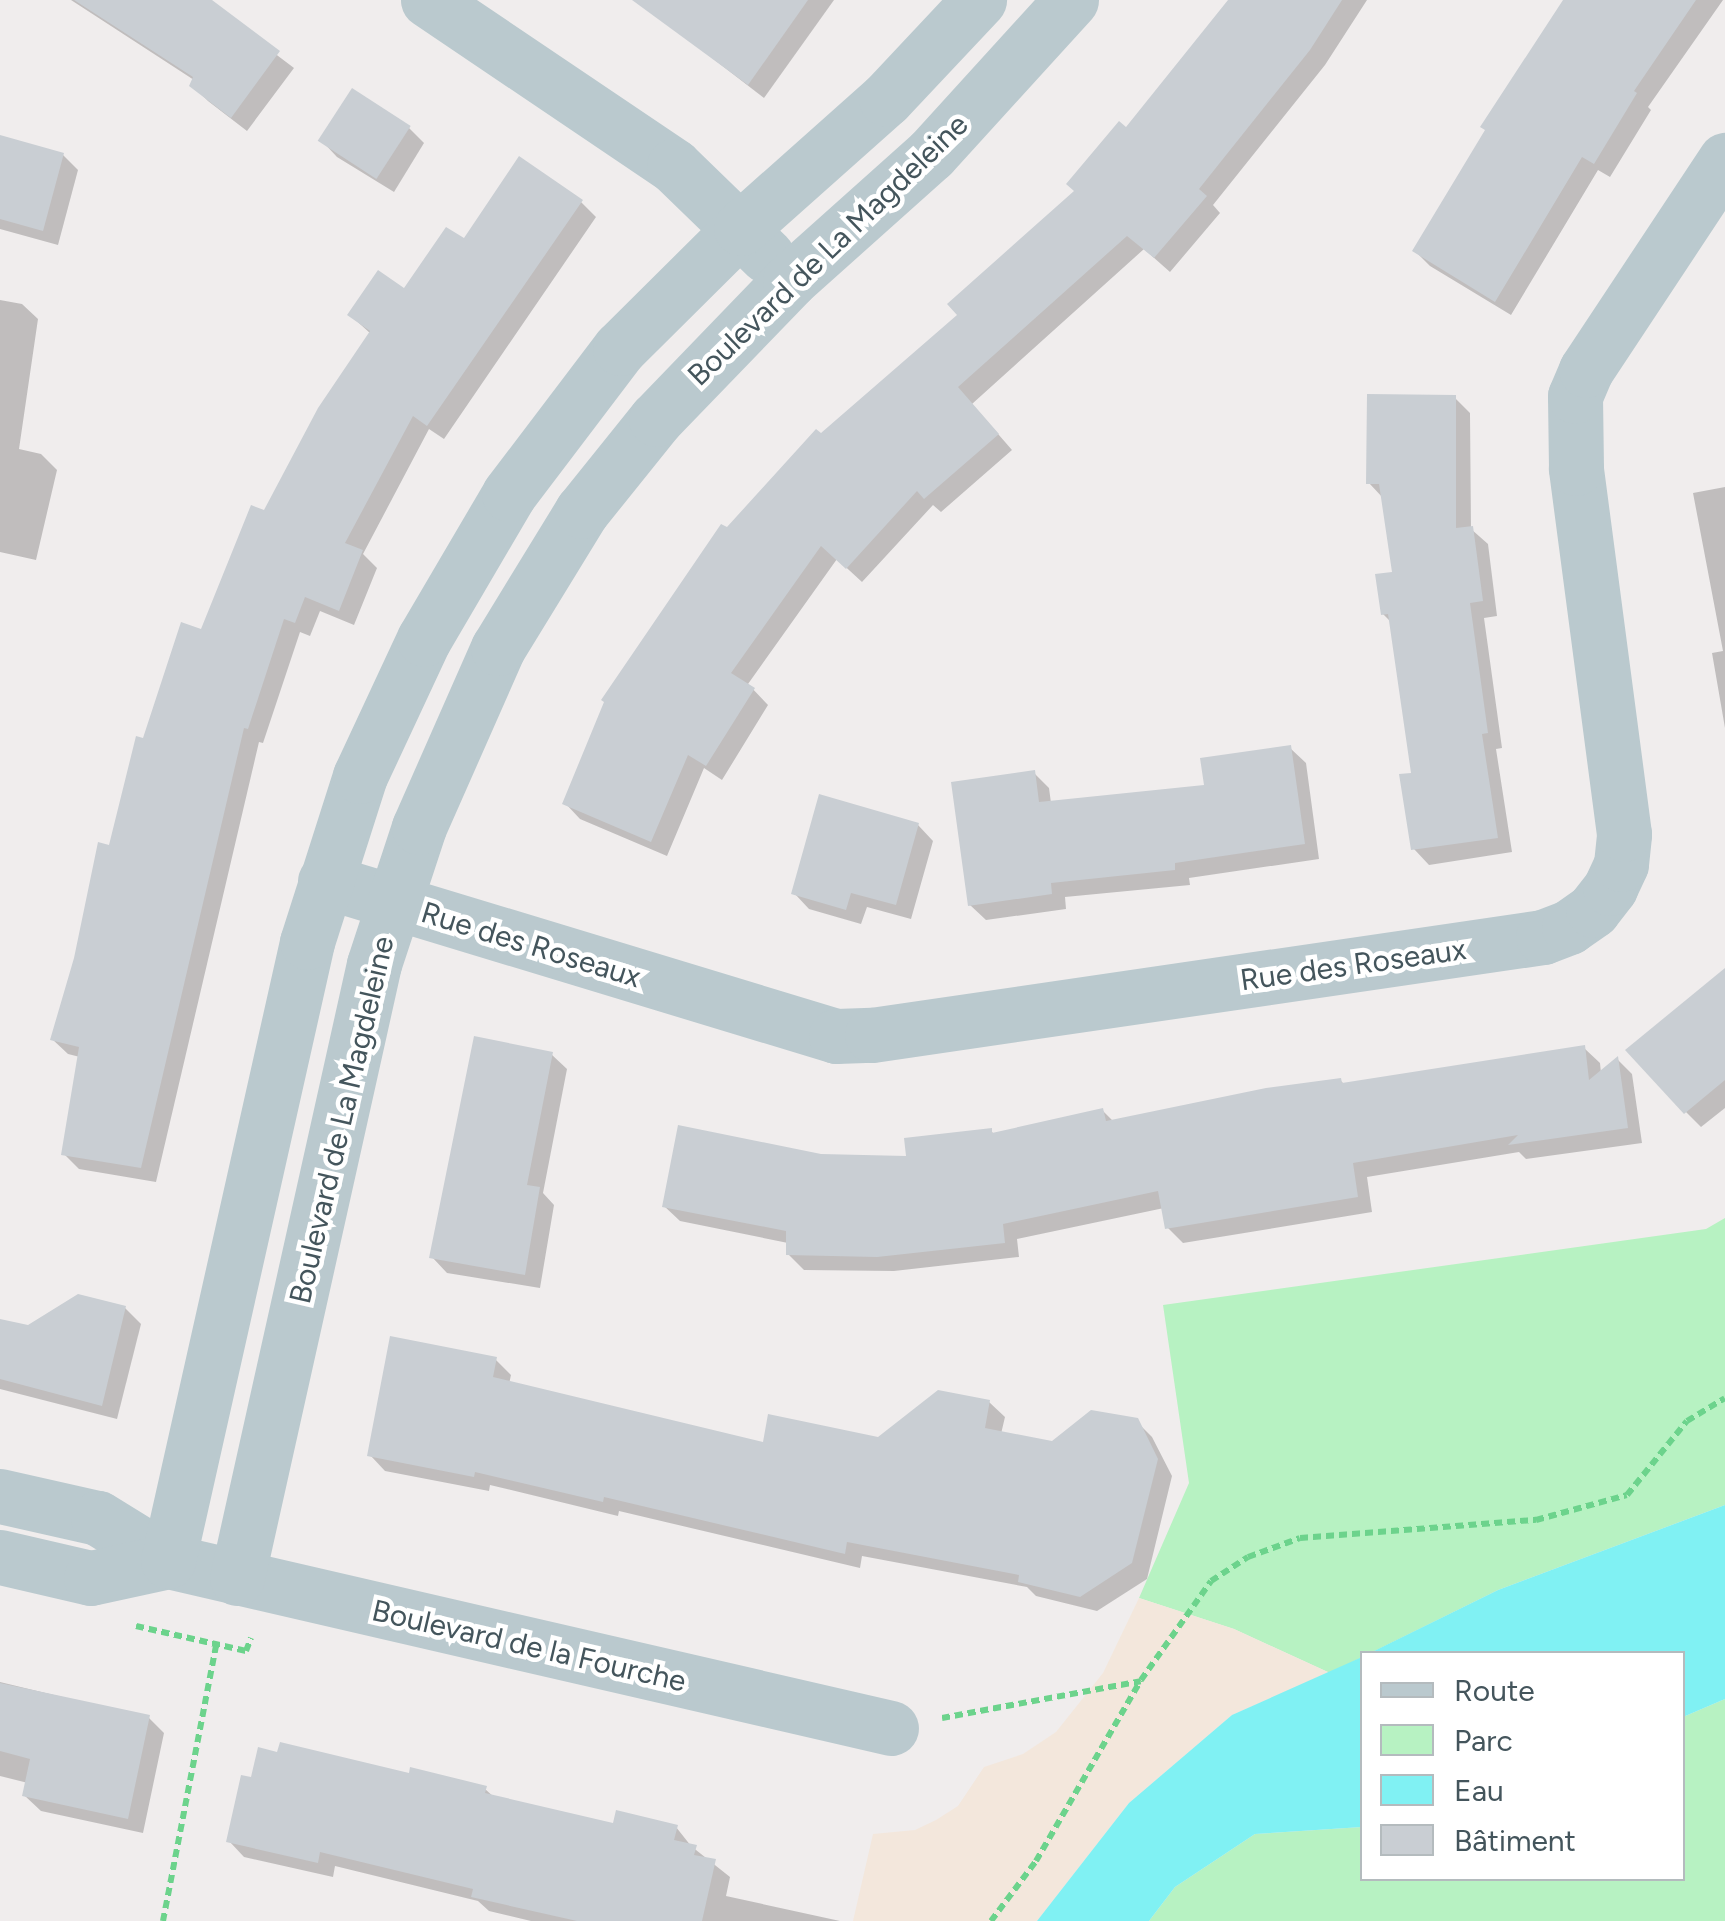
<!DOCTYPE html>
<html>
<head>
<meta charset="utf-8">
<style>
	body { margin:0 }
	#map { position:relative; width:1725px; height:1921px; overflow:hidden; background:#f0eded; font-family:Figtree,sans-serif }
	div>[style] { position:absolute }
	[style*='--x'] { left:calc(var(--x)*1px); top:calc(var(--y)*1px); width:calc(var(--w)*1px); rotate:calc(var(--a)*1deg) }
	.green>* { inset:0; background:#b7f2c2 }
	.sand>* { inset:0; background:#f3e7dc }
	.water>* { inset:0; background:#80f1f3 }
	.shadow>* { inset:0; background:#0003 }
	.building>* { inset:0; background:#c9ced3; transform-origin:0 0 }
	.path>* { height:6px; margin-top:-3px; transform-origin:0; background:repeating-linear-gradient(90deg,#6cd38c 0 8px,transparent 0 13px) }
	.minor>* { height:55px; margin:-27.5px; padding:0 27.5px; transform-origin:27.5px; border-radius:27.5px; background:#bac9ce }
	span { translate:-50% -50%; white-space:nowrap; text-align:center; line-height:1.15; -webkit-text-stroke:9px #fff; paint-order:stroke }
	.street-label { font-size:30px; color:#44555c }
	.legend { position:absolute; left:1360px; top:1651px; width:325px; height:230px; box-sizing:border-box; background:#fff; border:2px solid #b4bbbe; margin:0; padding:12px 18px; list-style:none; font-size:30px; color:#44555c }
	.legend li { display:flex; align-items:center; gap:20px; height:50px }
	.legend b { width:50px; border:2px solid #b4bbbe }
</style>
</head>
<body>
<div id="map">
	<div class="green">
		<div style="clip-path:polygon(1725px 1218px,1725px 1505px,1498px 1590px,1330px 1673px,1234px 1629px,1139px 1598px,1189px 1483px,1163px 1305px,1706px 1229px)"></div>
		<div style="clip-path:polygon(1725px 1699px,1725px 1921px,1149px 1921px,1175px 1887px,1255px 1834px,1362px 1827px,1362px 1878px,1682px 1878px,1683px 1717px)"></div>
	</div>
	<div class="sand">
		<div style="clip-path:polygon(1139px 1598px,1234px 1629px,1330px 1673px,1232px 1715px,1129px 1803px,1037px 1921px,853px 1921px,873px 1834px,915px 1830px,936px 1820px,958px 1806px,984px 1767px,1023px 1754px,1056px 1732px,1103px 1673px)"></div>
	</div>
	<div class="water">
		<div style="clip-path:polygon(1725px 1505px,1725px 1699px,1683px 1717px,1682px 1654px,1370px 1653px,1498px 1590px)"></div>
		<div style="clip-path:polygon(1362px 1657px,1362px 1827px,1255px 1834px,1175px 1887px,1149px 1921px,1037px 1921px,1129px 1803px,1232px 1715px)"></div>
	</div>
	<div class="shadow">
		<div style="clip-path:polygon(71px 0,204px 0,294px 68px,247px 131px,208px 101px,192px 85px,194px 80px)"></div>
		<div style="clip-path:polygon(686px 0,834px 0,764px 98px,668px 24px)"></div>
		<div style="clip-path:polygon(1231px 0,1367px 0,1325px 65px,1213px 205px,1220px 213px,1170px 272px,1144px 249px,972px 404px,1012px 450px,941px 512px,933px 505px,862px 582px,837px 559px,748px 684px,768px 705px,722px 780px,704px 768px,667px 856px,580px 819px,565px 803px,727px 531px,821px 436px,960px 315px,1077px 192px)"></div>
		<div style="clip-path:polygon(1565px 0,1723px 0,1648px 107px,1651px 110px,1610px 177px,1598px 170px,1511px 315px,1430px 266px,1415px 251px)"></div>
		<div style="clip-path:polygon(409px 128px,424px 143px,394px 192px,337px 157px,322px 141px)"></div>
		<div style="clip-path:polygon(0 138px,63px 155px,78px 170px,58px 245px,0 229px)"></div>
		<div style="clip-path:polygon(581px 202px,596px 217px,444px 439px,429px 429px,363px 554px,377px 568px,354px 625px,320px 611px,310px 636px,300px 632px,263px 743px,259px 742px,156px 1182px,79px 1169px,64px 1154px,80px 1057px,68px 1054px,52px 1039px,111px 847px,145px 741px,265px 513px,371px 334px,350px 315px,405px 291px,464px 242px)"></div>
		<div style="clip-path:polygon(0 300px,22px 304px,38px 319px,19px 449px,41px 454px,57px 470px,36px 560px,0 552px)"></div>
		<div style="clip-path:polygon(1455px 398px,1470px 413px,1471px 529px,1488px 544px,1497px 616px,1484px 618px,1502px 748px,1496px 749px,1512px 852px,1429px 865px,1414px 849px,1414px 775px,1392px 623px,1383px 614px,1394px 574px,1383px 498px,1369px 483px)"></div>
		<div style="clip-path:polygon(1725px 487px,1725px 728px,1712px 653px,1723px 651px,1693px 493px)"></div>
		<div style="clip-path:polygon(1290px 748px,1306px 763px,1319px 859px,1189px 878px,1190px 885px,1065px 897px,1066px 909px,986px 920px,970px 905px,1034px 773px,1049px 788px,1051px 803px,1207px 787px)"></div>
		<div style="clip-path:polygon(918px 825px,933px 841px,911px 919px,867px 907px,861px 924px,809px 909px,794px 893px)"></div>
		<div style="clip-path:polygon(1725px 1009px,1725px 1108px,1701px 1127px,1686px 1112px)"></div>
		<div style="clip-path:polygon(1584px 1048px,1600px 1063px,1601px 1073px,1618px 1060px,1632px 1074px,1642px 1143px,1526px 1159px,1519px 1152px,1367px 1177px,1372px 1212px,1183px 1243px,1167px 1227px,1164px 1208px,1017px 1239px,1019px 1257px,894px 1271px,804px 1270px,788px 1254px,788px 1243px,680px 1221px,664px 1206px,820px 1157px,909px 1159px,991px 1131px,995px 1135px,1103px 1111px,1114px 1122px,1340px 1080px,1345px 1085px)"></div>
		<div style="clip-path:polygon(551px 1054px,567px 1069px,543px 1193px,554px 1205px,540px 1288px,447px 1273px,432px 1257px)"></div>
		<div style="clip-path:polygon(125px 1308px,141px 1324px,117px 1419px,0 1389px,0 1346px)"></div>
		<div style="clip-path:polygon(495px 1359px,511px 1375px,509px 1384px,765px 1445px,879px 1440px,989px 1402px,1005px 1417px,1001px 1434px,1053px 1443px,1136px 1421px,1152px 1437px,1172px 1476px,1147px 1579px,1097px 1611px,1036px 1596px,1027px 1587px,862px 1556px,860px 1568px,619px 1511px,618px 1516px,490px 1485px,489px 1491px,385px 1471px,370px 1455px)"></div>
		<div style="clip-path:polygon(0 1682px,149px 1718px,164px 1733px,143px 1833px,41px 1811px,25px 1796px,28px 1783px,0 1776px)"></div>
		<div style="clip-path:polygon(411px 1776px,485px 1789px,495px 1798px,615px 1826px,676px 1827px,691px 1846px,730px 1877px,726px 1896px,840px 1921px,531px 1921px,489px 1911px,478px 1901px,335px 1866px,333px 1877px,244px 1857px,229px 1841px)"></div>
	</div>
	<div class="building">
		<div style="clip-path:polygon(74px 0,212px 0,280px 51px,231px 118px,189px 86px,193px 77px)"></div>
		<div style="clip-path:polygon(632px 0,808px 0,748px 85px)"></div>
		<div style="clip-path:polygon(1228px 0,1342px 0,1310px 50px,1199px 189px,1207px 196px,1154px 258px,1127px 236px,958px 387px,999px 434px,924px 499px,917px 491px,846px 569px,821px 546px,731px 673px,755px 688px,706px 766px,688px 755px,651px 842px,562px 804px,604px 702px,601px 700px,721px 524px,727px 527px,816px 429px,821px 433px,957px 315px,947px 304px,1074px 191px,1066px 184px,1119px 121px,1126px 127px)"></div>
		<div style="clip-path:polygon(1563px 0,1696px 0,1634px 91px,1637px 93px,1594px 164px,1582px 157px,1495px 302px,1412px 251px,1485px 130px,1480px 127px)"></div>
		<div style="left:352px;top:88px;width:70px;height:63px;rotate:33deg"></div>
		<div style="clip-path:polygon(0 135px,64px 153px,43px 231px,0 219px)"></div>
		<div style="clip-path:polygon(519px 156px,583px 200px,427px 426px,413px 416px,345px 543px,363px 550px,339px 611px,305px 597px,295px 623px,284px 619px,248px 729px,244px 728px,141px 1168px,61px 1155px,79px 1047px,50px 1040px,74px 958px,98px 842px,109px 845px,136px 736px,143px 738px,181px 622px,201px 629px,251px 505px,264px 510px,318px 408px,370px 331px,347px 315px,378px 270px,404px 288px,446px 227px,464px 238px)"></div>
		<div style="clip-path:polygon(1367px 394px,1456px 395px,1456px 528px,1473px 526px,1483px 601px,1470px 603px,1488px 733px,1482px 734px,1498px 838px,1411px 850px,1399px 774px,1411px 773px,1388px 614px,1381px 615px,1375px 574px,1392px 572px,1379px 484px,1366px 484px)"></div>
		<div style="clip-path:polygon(1291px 745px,1305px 844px,1175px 863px,1175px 870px,1051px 883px,1052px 894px,968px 906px,951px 782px,1035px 770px,1039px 802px,1204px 785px,1200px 758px)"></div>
		<div style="clip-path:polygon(819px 794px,919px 823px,896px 905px,851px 893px,846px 910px,791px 894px)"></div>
		<div style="clip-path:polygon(1725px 968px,1725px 1080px,1684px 1114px,1625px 1050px)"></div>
		<div style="clip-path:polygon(474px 1036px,553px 1052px,527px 1185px,540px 1187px,525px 1275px,429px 1258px)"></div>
		<div style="clip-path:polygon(1585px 1045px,1589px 1080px,1618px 1056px,1628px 1128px,1508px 1145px,1518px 1135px,1353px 1163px,1358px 1197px,1165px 1229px,1158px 1191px,1003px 1224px,1005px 1243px,877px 1257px,786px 1255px,786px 1231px,662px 1207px,678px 1125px,821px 1154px,906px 1156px,904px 1138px,992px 1128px,992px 1133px,1103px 1108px,1106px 1121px,1266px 1088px,1341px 1078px,1342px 1083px)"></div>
		<div style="clip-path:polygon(78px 1294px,126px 1306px,102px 1406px,0 1379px,0 1319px,28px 1325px)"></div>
		<div style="clip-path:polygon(390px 1336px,497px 1357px,493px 1377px,763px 1442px,768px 1414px,878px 1437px,938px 1390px,990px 1400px,985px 1428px,1052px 1441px,1091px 1410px,1138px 1418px,1158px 1459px,1132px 1563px,1080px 1597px,1018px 1582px,1019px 1575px,847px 1542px,845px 1554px,604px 1497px,603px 1502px,475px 1472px,474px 1477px,367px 1456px)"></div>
		<div style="clip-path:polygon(0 1683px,150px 1715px,128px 1819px,22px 1796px,30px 1759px,0 1751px)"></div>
		<div style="clip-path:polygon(280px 1742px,409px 1773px,410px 1767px,487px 1786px,485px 1793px,613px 1823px,616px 1810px,678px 1825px,674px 1840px,697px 1845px,694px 1855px,716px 1859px,702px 1921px,577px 1921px,471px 1897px,473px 1889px,320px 1852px,318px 1863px,226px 1842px,241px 1775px,251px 1777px,258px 1747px,277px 1752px)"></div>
	</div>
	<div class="path">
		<div style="--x:136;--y:1626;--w:113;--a:12.8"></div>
		<div style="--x:246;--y:1651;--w:14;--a:-69"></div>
		<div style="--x:942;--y:1718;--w:202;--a:-10.5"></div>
		<div style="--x:163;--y:1921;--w:281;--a:-79.1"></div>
		<div style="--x:991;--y:1921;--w:75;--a:-53.1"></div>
		<div style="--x:1036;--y:1861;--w:209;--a:-59.9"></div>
		<div style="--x:1141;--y:1680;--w:121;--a:-54.7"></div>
		<div style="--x:1211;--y:1581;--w:44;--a:-33"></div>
		<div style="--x:1248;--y:1557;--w:55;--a:-20.1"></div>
		<div style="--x:1300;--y:1538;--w:237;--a:-4.4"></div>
		<div style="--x:1536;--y:1520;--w:94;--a:-15.4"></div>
		<div style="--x:1627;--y:1495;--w:95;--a:-51"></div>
		<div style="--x:1687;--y:1421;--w:44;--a:-31.2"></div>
	</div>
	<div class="minor">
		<div style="--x:428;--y:0;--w:297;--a:34"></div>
		<div style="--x:674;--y:166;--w:129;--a:44.1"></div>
		<div style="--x:325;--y:881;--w:534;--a:16.87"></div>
		<div style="--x:836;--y:1036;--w:36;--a:-2"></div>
		<div style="--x:872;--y:1035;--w:678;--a:-8.31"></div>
		<div style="--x:1543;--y:937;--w:28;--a:-21"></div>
		<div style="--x:1569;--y:927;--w:29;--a:-35"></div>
		<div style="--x:1593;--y:910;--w:28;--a:-52"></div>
		<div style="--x:1610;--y:888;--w:26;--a:-65"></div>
		<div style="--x:1621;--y:864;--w:30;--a:-84"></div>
		<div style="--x:1624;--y:834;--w:369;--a:-97.5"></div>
		<div style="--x:1576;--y:468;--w:72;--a:-90.8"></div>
		<div style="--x:1575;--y:396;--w:28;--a:-67"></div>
		<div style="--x:1586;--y:370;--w:252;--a:-56.5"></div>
		<div style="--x:0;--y:1496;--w:100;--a:12.7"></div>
		<div style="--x:98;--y:1518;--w:82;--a:31.6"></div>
		<div style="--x:168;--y:1561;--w:742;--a:13.01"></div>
		<div style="--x:0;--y:1557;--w:93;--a:13"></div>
		<div style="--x:91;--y:1578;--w:79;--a:-12.4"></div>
		<div style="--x:168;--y:1561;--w:634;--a:-77.34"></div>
		<div style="--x:307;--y:942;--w:174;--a:-72.3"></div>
		<div style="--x:360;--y:776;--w:151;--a:-65"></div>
		<div style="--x:424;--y:639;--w:168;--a:-59.6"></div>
		<div style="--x:509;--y:494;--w:183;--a:-52.8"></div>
		<div style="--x:620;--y:348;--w:170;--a:-44.8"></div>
		<div style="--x:741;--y:228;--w:194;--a:-41.7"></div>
		<div style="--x:886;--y:99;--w:136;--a:-46.8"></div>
		<div style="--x:237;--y:1578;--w:629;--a:-77.42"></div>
		<div style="--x:374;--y:964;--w:144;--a:-71.8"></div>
		<div style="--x:419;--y:827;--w:196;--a:-66.2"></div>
		<div style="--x:498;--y:648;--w:161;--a:-58.5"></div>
		<div style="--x:582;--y:511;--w:118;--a:-51.2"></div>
		<div style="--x:656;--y:419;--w:193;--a:-46"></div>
		<div style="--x:790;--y:280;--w:189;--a:-41.8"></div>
		<div style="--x:931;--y:154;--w:208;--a:-47.7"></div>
	</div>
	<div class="street-label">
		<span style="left:828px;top:250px;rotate:-44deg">Boulevard de La Magdeleine</span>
		<span style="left:531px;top:945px;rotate:17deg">Rue des Roseaux</span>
		<span style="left:1353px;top:965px;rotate:-8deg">Rue des Roseaux</span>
		<span style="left:342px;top:1120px;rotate:-77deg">Boulevard de La Magdeleine</span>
		<span style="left:529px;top:1646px;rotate:13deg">Boulevard de la Fourche</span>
	</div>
	<ul class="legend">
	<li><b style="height:12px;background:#bac9ce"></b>Route</li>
	<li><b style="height:28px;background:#b7f2c2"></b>Parc</li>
	<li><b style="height:28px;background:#80f1f3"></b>Eau</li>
	<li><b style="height:28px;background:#c9ced3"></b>Bâtiment</li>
	</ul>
</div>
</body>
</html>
